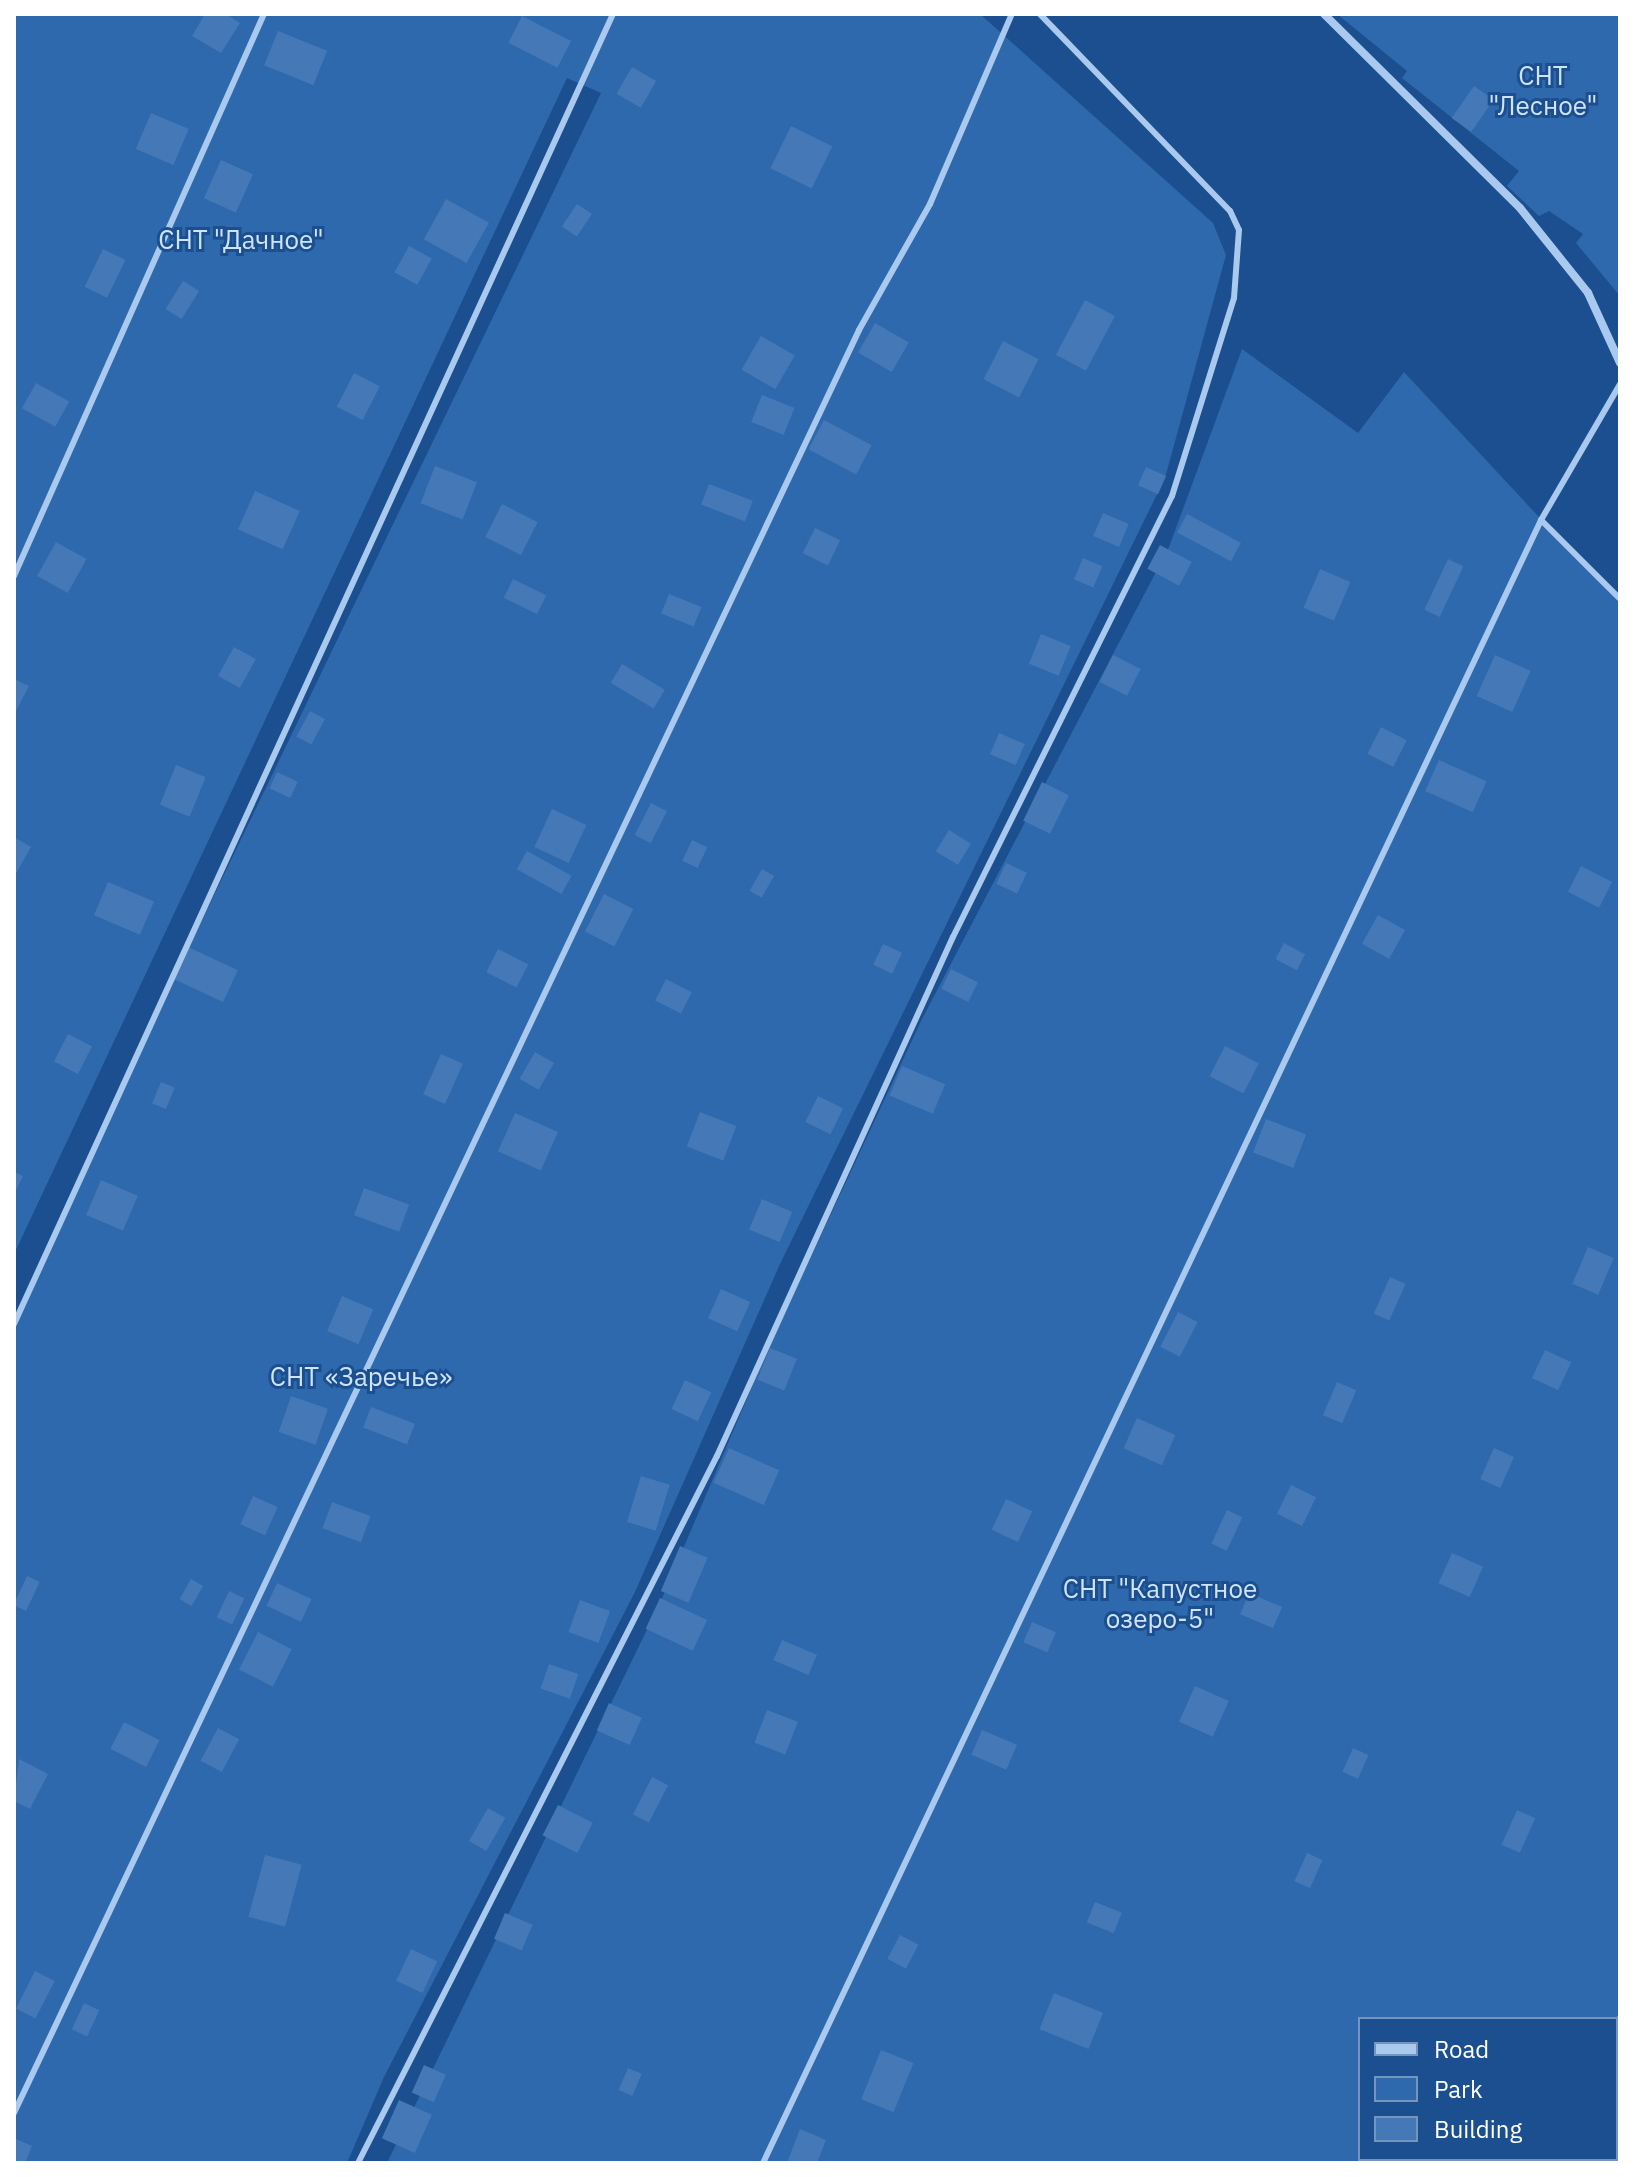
<!DOCTYPE html>
<html>
<head>
<meta charset="utf-8">
<style>
	body { margin:0 }
	#map { position:relative; width:1634px; height:2177px; overflow:hidden; background:#1b4f8f; font-family:"IBM Plex Sans",sans-serif }
	div>[style] { position:absolute }
	[style*='--x'] { left:calc(var(--x)*1px); top:calc(var(--y)*1px); width:calc(var(--w)*1px); rotate:calc(var(--a)*1deg) }
	.green>* { inset:0; background:#2e69ad }
	.building>* { inset:0; background:#4478b7; transform-origin:0 0 }
	.service>* { height:6px; margin:-3px; padding:0 3px; transform-origin:3px; border-radius:3px; background:#a9c9ee }
	.minor>* { height:8px; margin:-4px; padding:0 4px; transform-origin:4px; border-radius:4px; background:#a9c9ee }
	span { translate:-50% -50%; white-space:nowrap; text-align:center; line-height:1.15; -webkit-text-stroke:6px #1b4f8f; paint-order:stroke }
	.park-label { font-size:26px; color:#cfe3fa }
	.frame { position:absolute; inset:0; border:16px solid #fff; pointer-events:none }
	.legend { position:absolute; left:1358px; top:2017px; width:260px; height:144px; box-sizing:border-box; background:#1b4f8f; border:2px solid #7695bc; margin:0; padding:10px 14px; list-style:none; font-size:24px; color:#fff }
	.legend li { display:flex; align-items:center; gap:16px; height:40px }
	.legend b { width:40px; border:2px solid #7695bc }
</style>
</head>
<body>
<div id="map">
	<div class="green">
		<div style="clip-path:polygon(14px 14px,980px 14px,1213px 223px,1226px 255px,1165px 478px,780px 1264px,634px 1594px,384px 2077px,347px 2163px,14px 2163px,14px 1322px,150px 1028px,601px 93px,567px 78px,14px 1254px)"></div>
		<div style="clip-path:polygon(1337px 14px,1620px 14px,1620px 296px,1576px 243px,1583px 234px,1549px 211px,1539px 216px,1507px 186px,1519px 171px,1402px 78px,1407px 71px)"></div>
		<div style="clip-path:polygon(evenodd,1242px 349px,1358px 433px,1404px 372px,1620px 604px,1620px 2163px,387px 2163px,660px 1603px,769px 1347px,922px 1019px,1169px 547px,1242px 349px,1360px 2019px,1616px 2019px,1616px 2159px,1360px 2159px,1360px 2019px)"></div>
	</div>
	<div class="building">
		<div style="clip-path:polygon(205px 14px,226px 14px,240px 23px,221px 53px,192px 36px)"></div>
		<div style="left:522px;top:16px;width:55px;height:30px;rotate:27deg"></div>
		<div style="left:278px;top:31px;width:53px;height:37px;rotate:22deg"></div>
		<div style="left:632px;top:67px;width:28px;height:31px;rotate:30deg"></div>
		<div style="left:1474px;top:86px;width:24px;height:39px;rotate:35deg"></div>
		<div style="left:151px;top:113px;width:41px;height:39px;rotate:23deg"></div>
		<div style="left:791px;top:126px;width:46px;height:47px;rotate:26deg"></div>
		<div style="left:221px;top:160px;width:35px;height:42px;rotate:24deg"></div>
		<div style="left:446px;top:199px;width:49px;height:46px;rotate:29deg"></div>
		<div style="left:577px;top:204px;width:18px;height:27px;rotate:34deg"></div>
		<div style="left:409px;top:246px;width:26px;height:30px;rotate:29deg"></div>
		<div style="left:103px;top:249px;width:25px;height:42px;rotate:26deg"></div>
		<div style="left:183px;top:281px;width:19px;height:33px;rotate:32deg"></div>
		<div style="left:1085px;top:300px;width:34px;height:62px;rotate:28deg"></div>
		<div style="left:875px;top:323px;width:39px;height:34px;rotate:30deg"></div>
		<div style="left:761px;top:336px;width:39px;height:39px;rotate:30deg"></div>
		<div style="left:1003px;top:341px;width:40px;height:43px;rotate:27deg"></div>
		<div style="left:354px;top:373px;width:29px;height:38px;rotate:27deg"></div>
		<div style="left:36px;top:383px;width:38px;height:29px;rotate:29deg"></div>
		<div style="left:762px;top:395px;width:35px;height:29px;rotate:22deg"></div>
		<div style="left:824px;top:420px;width:54px;height:33px;rotate:28deg"></div>
		<div style="left:435px;top:466px;width:45px;height:40px;rotate:21deg"></div>
		<div style="left:1146px;top:467px;width:22px;height:20px;rotate:24deg"></div>
		<div style="left:709px;top:484px;width:47px;height:22px;rotate:21deg"></div>
		<div style="left:255px;top:491px;width:49px;height:42px;rotate:24deg"></div>
		<div style="left:502px;top:504px;width:40px;height:37px;rotate:27deg"></div>
		<div style="left:1103px;top:513px;width:28px;height:25px;rotate:23deg"></div>
		<div style="left:1187px;top:514px;width:61px;height:21px;rotate:28deg"></div>
		<div style="left:815px;top:528px;width:28px;height:28px;rotate:26deg"></div>
		<div style="left:56px;top:542px;width:35px;height:39px;rotate:29deg"></div>
		<div style="left:1160px;top:545px;width:36px;height:27px;rotate:28deg"></div>
		<div style="left:1083px;top:558px;width:21px;height:23px;rotate:23deg"></div>
		<div style="left:1448px;top:559px;width:17px;height:56px;rotate:25deg"></div>
		<div style="left:1320px;top:569px;width:33px;height:42px;rotate:23deg"></div>
		<div style="left:513px;top:579px;width:37px;height:21px;rotate:26deg"></div>
		<div style="left:669px;top:594px;width:35px;height:21px;rotate:22deg"></div>
		<div style="left:1041px;top:634px;width:32px;height:32px;rotate:22deg"></div>
		<div style="left:234px;top:647px;width:25px;height:33px;rotate:29deg"></div>
		<div style="left:1113px;top:655px;width:31px;height:30px;rotate:27deg"></div>
		<div style="left:1495px;top:655px;width:39px;height:45px;rotate:24deg"></div>
		<div style="left:622px;top:664px;width:50px;height:22px;rotate:31deg"></div>
		<div style="clip-path:polygon(14px 679px,29px 686px,14px 715px)"></div>
		<div style="left:310px;top:711px;width:17px;height:29px;rotate:28deg"></div>
		<div style="left:1381px;top:727px;width:29px;height:30px;rotate:27deg"></div>
		<div style="left:999px;top:733px;width:28px;height:23px;rotate:23deg"></div>
		<div style="left:1439px;top:760px;width:52px;height:34px;rotate:24deg"></div>
		<div style="left:176px;top:765px;width:32px;height:43px;rotate:22deg"></div>
		<div style="left:277px;top:772px;width:23px;height:18px;rotate:25deg"></div>
		<div style="left:1042px;top:782px;width:30px;height:43px;rotate:26deg"></div>
		<div style="left:651px;top:803px;width:18px;height:36px;rotate:27deg"></div>
		<div style="left:552px;top:809px;width:38px;height:42px;rotate:25deg"></div>
		<div style="left:949px;top:830px;width:26px;height:25px;rotate:32deg"></div>
		<div style="clip-path:polygon(14px 837px,31px 847px,14px 877px)"></div>
		<div style="left:692px;top:840px;width:17px;height:23px;rotate:25deg"></div>
		<div style="left:527px;top:851px;width:51px;height:21px;rotate:29deg"></div>
		<div style="left:1006px;top:863px;width:23px;height:23px;rotate:25deg"></div>
		<div style="left:1581px;top:866px;width:35px;height:29px;rotate:27deg"></div>
		<div style="left:762px;top:869px;width:14px;height:25px;rotate:30deg"></div>
		<div style="left:108px;top:882px;width:50px;height:36px;rotate:23deg"></div>
		<div style="left:604px;top:894px;width:33px;height:42px;rotate:27deg"></div>
		<div style="left:1378px;top:915px;width:31px;height:33px;rotate:29deg"></div>
		<div style="left:1284px;top:943px;width:24px;height:18px;rotate:28deg"></div>
		<div style="left:883px;top:944px;width:21px;height:23px;rotate:25deg"></div>
		<div style="left:188px;top:947px;width:55px;height:35px;rotate:25deg"></div>
		<div style="left:498px;top:949px;width:34px;height:26px;rotate:27deg"></div>
		<div style="left:951px;top:969px;width:30px;height:22px;rotate:26deg"></div>
		<div style="left:666px;top:979px;width:29px;height:24px;rotate:27deg"></div>
		<div style="left:68px;top:1034px;width:27px;height:31px;rotate:27deg"></div>
		<div style="left:1225px;top:1046px;width:38px;height:34px;rotate:27deg"></div>
		<div style="left:535px;top:1052px;width:22px;height:31px;rotate:30deg"></div>
		<div style="left:441px;top:1054px;width:24px;height:44px;rotate:24deg"></div>
		<div style="left:902px;top:1066px;width:47px;height:32px;rotate:23deg"></div>
		<div style="left:161px;top:1082px;width:15px;height:23px;rotate:23deg"></div>
		<div style="left:818px;top:1096px;width:28px;height:29px;rotate:26deg"></div>
		<div style="left:700px;top:1112px;width:39px;height:37px;rotate:21deg"></div>
		<div style="left:515px;top:1113px;width:47px;height:42px;rotate:24deg"></div>
		<div style="left:1266px;top:1119px;width:43px;height:36px;rotate:21deg"></div>
		<div style="clip-path:polygon(14px 1172px,23px 1176px,14px 1194px)"></div>
		<div style="left:101px;top:1180px;width:40px;height:38px;rotate:23deg"></div>
		<div style="left:364px;top:1188px;width:48px;height:29px;rotate:20deg"></div>
		<div style="left:762px;top:1199px;width:33px;height:33px;rotate:23deg"></div>
		<div style="left:1588px;top:1247px;width:28px;height:40px;rotate:23deg"></div>
		<div style="left:1390px;top:1277px;width:17px;height:40px;rotate:24deg"></div>
		<div style="left:721px;top:1289px;width:32px;height:32px;rotate:24deg"></div>
		<div style="left:342px;top:1296px;width:34px;height:38px;rotate:23deg"></div>
		<div style="left:1178px;top:1312px;width:22px;height:39px;rotate:27deg"></div>
		<div style="left:770px;top:1348px;width:29px;height:34px;rotate:22deg"></div>
		<div style="left:1545px;top:1350px;width:29px;height:31px;rotate:25deg"></div>
		<div style="left:685px;top:1380px;width:29px;height:32px;rotate:25deg"></div>
		<div style="left:1337px;top:1382px;width:21px;height:36px;rotate:23deg"></div>
		<div style="left:291px;top:1396px;width:39px;height:38px;rotate:19deg"></div>
		<div style="left:371px;top:1407px;width:47px;height:22px;rotate:21deg"></div>
		<div style="left:1137px;top:1418px;width:42px;height:33px;rotate:24deg"></div>
		<div style="left:729px;top:1448px;width:55px;height:38px;rotate:24deg"></div>
		<div style="left:1494px;top:1448px;width:22px;height:34px;rotate:24deg"></div>
		<div style="left:641px;top:1476px;width:30px;height:48px;rotate:17deg"></div>
		<div style="left:1291px;top:1485px;width:28px;height:32px;rotate:26deg"></div>
		<div style="left:253px;top:1496px;width:27px;height:31px;rotate:24deg"></div>
		<div style="left:1006px;top:1499px;width:29px;height:34px;rotate:25deg"></div>
		<div style="left:332px;top:1502px;width:41px;height:28px;rotate:20deg"></div>
		<div style="left:1227px;top:1510px;width:17px;height:37px;rotate:25deg"></div>
		<div style="left:680px;top:1546px;width:30px;height:49px;rotate:23deg"></div>
		<div style="left:1452px;top:1553px;width:34px;height:33px;rotate:24deg"></div>
		<div style="left:27px;top:1576px;width:14px;height:32px;rotate:25deg"></div>
		<div style="left:191px;top:1579px;width:14px;height:23px;rotate:30deg"></div>
		<div style="left:277px;top:1583px;width:38px;height:25px;rotate:25deg"></div>
		<div style="left:229px;top:1591px;width:17px;height:29px;rotate:25deg"></div>
		<div style="left:1249px;top:1593px;width:36px;height:23px;rotate:23deg"></div>
		<div style="left:660px;top:1598px;width:52px;height:34px;rotate:25deg"></div>
		<div style="left:580px;top:1600px;width:32px;height:34px;rotate:20deg"></div>
		<div style="left:1032px;top:1622px;width:26px;height:22px;rotate:23deg"></div>
		<div style="left:258px;top:1632px;width:38px;height:42px;rotate:27deg"></div>
		<div style="left:782px;top:1640px;width:38px;height:22px;rotate:23deg"></div>
		<div style="left:549px;top:1664px;width:31px;height:26px;rotate:19deg"></div>
		<div style="left:1195px;top:1686px;width:37px;height:39px;rotate:24deg"></div>
		<div style="left:609px;top:1703px;width:36px;height:30px;rotate:24deg"></div>
		<div style="left:767px;top:1710px;width:33px;height:35px;rotate:21deg"></div>
		<div style="left:124px;top:1722px;width:40px;height:30px;rotate:27deg"></div>
		<div style="left:218px;top:1728px;width:24px;height:37px;rotate:28deg"></div>
		<div style="left:982px;top:1730px;width:38px;height:27px;rotate:23deg"></div>
		<div style="left:1353px;top:1748px;width:17px;height:26px;rotate:24deg"></div>
		<div style="clip-path:polygon(19px 1759px,48px 1774px,30px 1809px,14px 1801px)"></div>
		<div style="left:652px;top:1777px;width:18px;height:42px;rotate:27deg"></div>
		<div style="left:558px;top:1805px;width:39px;height:34px;rotate:27deg"></div>
		<div style="left:488px;top:1808px;width:20px;height:38px;rotate:30deg"></div>
		<div style="left:1517px;top:1810px;width:20px;height:38px;rotate:24deg"></div>
		<div style="left:1307px;top:1853px;width:17px;height:31px;rotate:24deg"></div>
		<div style="left:265px;top:1855px;width:38px;height:64px;rotate:15deg"></div>
		<div style="left:1095px;top:1902px;width:29px;height:22px;rotate:22deg"></div>
		<div style="left:505px;top:1913px;width:30px;height:28px;rotate:23deg"></div>
		<div style="left:900px;top:1935px;width:21px;height:27px;rotate:28deg"></div>
		<div style="left:411px;top:1949px;width:29px;height:35px;rotate:25deg"></div>
		<div style="left:35px;top:1971px;width:22px;height:42px;rotate:27deg"></div>
		<div style="left:1054px;top:1993px;width:53px;height:39px;rotate:22deg"></div>
		<div style="left:84px;top:2003px;width:17px;height:29px;rotate:25deg"></div>
		<div style="left:881px;top:2050px;width:35px;height:53px;rotate:22deg"></div>
		<div style="left:424px;top:2065px;width:24px;height:30px;rotate:24deg"></div>
		<div style="left:628px;top:2068px;width:15px;height:24px;rotate:23deg"></div>
		<div style="left:399px;top:2100px;width:36px;height:42px;rotate:24deg"></div>
		<div style="clip-path:polygon(800px 2129px,826px 2140px,817px 2163px,787px 2163px)"></div>
		<div style="clip-path:polygon(14px 2138px,32px 2146px,25px 2163px,14px 2163px)"></div>
	</div>
	<div class="service">
		<div style="--x:1541;--y:520;--w:112;--a:45"></div>
		<div style="--x:14;--y:576;--w:615;--a:-66.02"></div>
		<div style="--x:14;--y:1324;--w:1440;--a:-65.43"></div>
		<div style="--x:1616;--y:2026;--w:9;--a:-63"></div>
		<div style="--x:14;--y:2113;--w:1973;--a:-64.64"></div>
		<div style="--x:859;--y:330;--w:145;--a:-60.6"></div>
		<div style="--x:930;--y:204;--w:207;--a:-66.7"></div>
		<div style="--x:358;--y:2163;--w:793;--a:-63.08"></div>
		<div style="--x:717;--y:1456;--w:570;--a:-65.55"></div>
		<div style="--x:953;--y:937;--w:492;--a:-63.6"></div>
		<div style="--x:1172;--y:496;--w:207;--a:-72.6"></div>
		<div style="--x:1234;--y:298;--w:68;--a:-85.8"></div>
		<div style="--x:1239;--y:230;--w:21;--a:-115"></div>
		<div style="--x:1230;--y:211;--w:274;--a:-134"></div>
		<div style="--x:763;--y:2163;--w:1818;--a:-64.66"></div>
		<div style="--x:1541;--y:520;--w:157;--a:-59.8"></div>
		<div style="--x:1551;--y:2163;--w:4;--a:-63"></div>
	</div>
	<div class="minor">
		<div style="--x:1324;--y:14;--w:276;--a:44.7"></div>
		<div style="--x:1520;--y:208;--w:109;--a:51.3"></div>
		<div style="--x:1588;--y:293;--w:77;--a:65.4"></div>
	</div>
	<div class="park-label">
		<span style="left:1543px;top:91px">СНТ<br>"Лесное"</span>
		<span style="left:241px;top:240px">СНТ "Дачное"</span>
		<span style="left:361px;top:1377px">СНТ «Заречье»</span>
		<span style="left:1160px;top:1604px">СНТ "Капустное<br>озеро-5"</span>
	</div>
	<div class="frame"></div>
	<ul class="legend">
	<li><b style="height:10px;background:#a9c9ee"></b>Road</li>
	<li><b style="height:22px;background:#2e69ad"></b>Park</li>
	<li><b style="height:22px;background:#4478b7"></b>Building</li>
	</ul>
</div>
</body>
</html>
